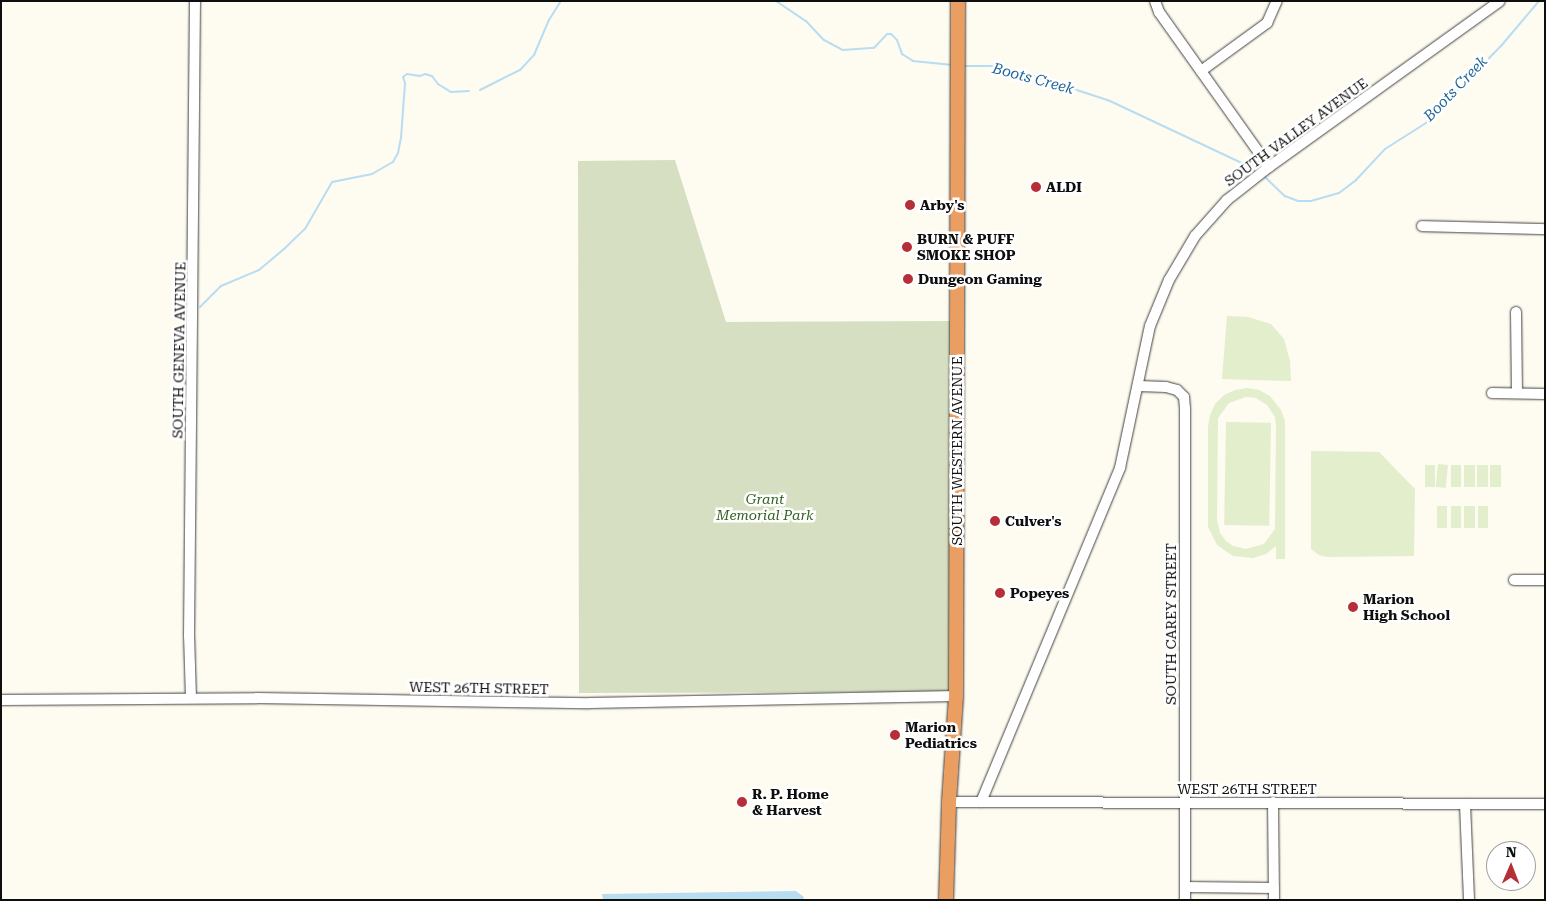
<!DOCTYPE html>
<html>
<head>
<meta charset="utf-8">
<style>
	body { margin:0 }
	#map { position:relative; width:1546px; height:901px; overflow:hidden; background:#fefbf0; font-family:"Roboto Serif",serif }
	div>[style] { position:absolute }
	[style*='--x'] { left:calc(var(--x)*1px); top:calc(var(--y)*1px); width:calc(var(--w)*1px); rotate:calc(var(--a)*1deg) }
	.cemetery>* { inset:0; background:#d6dfc2 }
	.pitch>* { inset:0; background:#e3eecd; transform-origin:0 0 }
	.water>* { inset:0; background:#b8ddf2 }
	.stream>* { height:2px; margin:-1px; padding:0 1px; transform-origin:1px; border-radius:1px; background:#b8ddf2 }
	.roads { filter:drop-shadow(0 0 1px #414141) drop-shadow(0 0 1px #414141) }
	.minor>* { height:10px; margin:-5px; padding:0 5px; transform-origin:5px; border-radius:5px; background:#fff }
	.highway>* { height:14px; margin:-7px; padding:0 7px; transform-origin:7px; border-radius:7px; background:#eb9e61 }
	.dots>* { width:14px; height:14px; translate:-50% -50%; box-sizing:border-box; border:2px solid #fff; border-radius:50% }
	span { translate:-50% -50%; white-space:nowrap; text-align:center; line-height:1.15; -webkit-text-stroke:5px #fff; paint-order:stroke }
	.street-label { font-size:14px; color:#0e0e0e }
	.poi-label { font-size:14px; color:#0e0e0e; font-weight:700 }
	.left { translate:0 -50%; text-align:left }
	.park-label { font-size:14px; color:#306222; font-style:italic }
	.water-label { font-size:15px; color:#1f6599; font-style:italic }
	.frame { position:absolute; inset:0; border:2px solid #0e0e0e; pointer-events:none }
	.north { position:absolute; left:1486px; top:841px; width:50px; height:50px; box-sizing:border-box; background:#fff; border:1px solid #9f9f9f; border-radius:50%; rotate:1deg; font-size:14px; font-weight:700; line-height:20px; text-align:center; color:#0e0e0e }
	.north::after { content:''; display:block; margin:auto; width:18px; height:22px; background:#b62e37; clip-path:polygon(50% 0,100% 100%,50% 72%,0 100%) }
</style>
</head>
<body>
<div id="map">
	<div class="cemetery">
		<div style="clip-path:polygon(675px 160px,726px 322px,950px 321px,951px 692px,579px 693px,578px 161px)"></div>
	</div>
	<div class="pitch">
		<div style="clip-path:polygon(1227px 316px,1248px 317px,1271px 324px,1284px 339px,1290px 361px,1291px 381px,1222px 379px)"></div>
		<div style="clip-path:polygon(evenodd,1247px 388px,1259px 390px,1270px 396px,1281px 410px,1285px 421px,1285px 559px,1276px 559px,1276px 546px,1266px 554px,1253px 558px,1233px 556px,1217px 545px,1208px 527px,1208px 427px,1210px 415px,1215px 404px,1224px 395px,1235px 390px,1247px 388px,1246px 397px,1256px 398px,1267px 405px,1275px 417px,1276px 426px,1275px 529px,1264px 544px,1246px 549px,1233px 546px,1226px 541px,1220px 533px,1217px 520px,1218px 418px,1229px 403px,1246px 397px)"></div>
		<div style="left:1226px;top:422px;width:45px;height:103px;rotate:1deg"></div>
		<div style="clip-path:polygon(1311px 451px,1379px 452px,1415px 489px,1414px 556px,1327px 557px,1319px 555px,1311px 549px)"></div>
		<div style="left:1438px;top:464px;width:10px;height:23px;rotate:6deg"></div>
		<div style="left:1425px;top:465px;width:10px;height:22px"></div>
		<div style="left:1451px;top:465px;width:10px;height:22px"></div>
		<div style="left:1464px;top:465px;width:11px;height:22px"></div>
		<div style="left:1477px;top:465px;width:11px;height:22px"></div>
		<div style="left:1490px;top:465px;width:11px;height:22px"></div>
		<div style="left:1437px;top:506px;width:10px;height:22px"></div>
		<div style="left:1451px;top:506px;width:10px;height:22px"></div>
		<div style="left:1464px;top:506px;width:11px;height:22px"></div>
		<div style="left:1478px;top:506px;width:10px;height:22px"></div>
	</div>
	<div class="water">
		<div style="clip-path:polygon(796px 891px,804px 897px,803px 900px,603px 900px,602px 894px)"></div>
	</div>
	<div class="stream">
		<div style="--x:776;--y:1;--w:36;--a:34"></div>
		<div style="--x:806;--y:21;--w:26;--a:47"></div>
		<div style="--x:824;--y:40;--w:21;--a:28"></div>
		<div style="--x:843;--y:50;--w:31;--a:-4"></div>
		<div style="--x:874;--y:48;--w:19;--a:-47"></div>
		<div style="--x:887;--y:34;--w:4;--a:0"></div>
		<div style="--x:891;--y:34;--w:8;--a:45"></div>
		<div style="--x:897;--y:40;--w:15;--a:70"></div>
		<div style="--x:902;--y:54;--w:13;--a:32"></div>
		<div style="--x:913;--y:61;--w:40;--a:5.7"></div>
		<div style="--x:962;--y:66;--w:32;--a:0"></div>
		<div style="--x:994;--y:66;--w:32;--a:13"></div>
		<div style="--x:1025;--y:73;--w:89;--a:18.2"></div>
		<div style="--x:1110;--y:101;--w:148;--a:25.2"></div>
		<div style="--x:1244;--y:164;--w:9;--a:6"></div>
		<div style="--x:480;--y:90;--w:45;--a:-26.6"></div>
		<div style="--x:520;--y:70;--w:21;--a:-47"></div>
		<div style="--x:534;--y:55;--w:38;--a:-67"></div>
		<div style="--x:549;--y:20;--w:22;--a:-58"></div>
		<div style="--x:1265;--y:177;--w:28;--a:44"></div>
		<div style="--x:1285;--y:196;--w:14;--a:21"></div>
		<div style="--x:1298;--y:201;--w:13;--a:0"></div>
		<div style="--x:1311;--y:201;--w:29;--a:-16"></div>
		<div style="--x:1339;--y:193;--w:21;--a:-37"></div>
		<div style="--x:1356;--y:180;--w:42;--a:-46.9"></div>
		<div style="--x:1385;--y:149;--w:49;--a:-32.4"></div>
		<div style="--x:1426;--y:123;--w:107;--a:-45.8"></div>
		<div style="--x:1501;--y:46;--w:59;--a:-49.8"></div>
		<div style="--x:200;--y:307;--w:30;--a:-45"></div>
		<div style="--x:221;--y:286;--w:41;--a:-22.8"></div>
		<div style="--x:259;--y:270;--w:33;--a:-40"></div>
		<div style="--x:284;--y:249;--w:29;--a:-44"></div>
		<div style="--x:305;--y:229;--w:54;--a:-60.1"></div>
		<div style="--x:332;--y:182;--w:41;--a:-11.3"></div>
		<div style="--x:372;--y:174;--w:24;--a:-30"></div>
		<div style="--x:393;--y:162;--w:10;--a:-61"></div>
		<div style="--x:398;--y:153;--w:15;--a:-79"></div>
		<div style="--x:401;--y:138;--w:55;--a:-85.8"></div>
		<div style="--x:405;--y:83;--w:6;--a:-108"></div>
		<div style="--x:403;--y:77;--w:5;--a:-37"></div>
		<div style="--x:407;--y:74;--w:13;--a:9"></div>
		<div style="--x:420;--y:76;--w:5;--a:-22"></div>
		<div style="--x:425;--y:74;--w:7;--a:16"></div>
		<div style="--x:432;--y:76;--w:10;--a:53"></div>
		<div style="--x:438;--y:84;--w:15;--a:32"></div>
		<div style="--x:451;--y:92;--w:18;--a:-3"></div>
	</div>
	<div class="roads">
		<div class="minor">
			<div style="--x:1155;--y:1;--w:12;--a:70"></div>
			<div style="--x:1159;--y:12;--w:190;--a:54.6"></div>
			<div style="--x:1201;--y:71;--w:82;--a:-36"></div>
			<div style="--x:1267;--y:23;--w:24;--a:-66"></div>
			<div style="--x:1422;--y:226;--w:123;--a:1.4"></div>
			<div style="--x:1516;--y:312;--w:81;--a:89.3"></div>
			<div style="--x:1138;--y:386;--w:28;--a:2"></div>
			<div style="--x:1166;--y:387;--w:11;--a:15"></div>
			<div style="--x:1177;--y:390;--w:10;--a:45"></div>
			<div style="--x:1184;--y:397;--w:12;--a:85"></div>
			<div style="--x:1185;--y:409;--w:491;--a:90"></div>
			<div style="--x:1492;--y:393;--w:53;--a:1.1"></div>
			<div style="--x:1514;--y:580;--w:31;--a:0"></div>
			<div style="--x:191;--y:698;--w:62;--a:-91.8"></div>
			<div style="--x:189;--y:636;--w:635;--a:-89.46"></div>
			<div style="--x:1;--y:700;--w:256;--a:-0.4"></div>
			<div style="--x:257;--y:698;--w:333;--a:0.9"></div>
			<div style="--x:590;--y:703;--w:366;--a:-1.1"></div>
			<div style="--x:949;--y:802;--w:596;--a:0.19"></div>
			<div style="--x:981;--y:802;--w:362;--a:-67.4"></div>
			<div style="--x:1120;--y:468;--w:145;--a:-78.1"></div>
			<div style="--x:1150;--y:326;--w:50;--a:-67.6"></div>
			<div style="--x:1169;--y:280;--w:51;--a:-59.4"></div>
			<div style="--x:1195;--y:236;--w:48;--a:-48.4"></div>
			<div style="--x:1227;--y:200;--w:53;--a:-38.2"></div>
			<div style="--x:1269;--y:167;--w:284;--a:-35.7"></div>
			<div style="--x:1273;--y:802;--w:98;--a:89.4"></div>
			<div style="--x:1465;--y:804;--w:96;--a:87.6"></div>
			<div style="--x:1185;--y:887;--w:89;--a:0.6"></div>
		</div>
		<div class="highway">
			<div style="--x:946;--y:900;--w:98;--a:-88.2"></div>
			<div style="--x:949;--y:802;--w:106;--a:-86.2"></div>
			<div style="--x:956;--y:696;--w:695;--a:-89.84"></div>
		</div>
	</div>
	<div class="dots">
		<div style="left:1036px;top:187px;background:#b62e37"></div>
		<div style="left:910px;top:205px;background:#b62e37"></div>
		<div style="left:907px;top:247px;background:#b62e37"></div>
		<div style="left:908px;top:279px;background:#b62e37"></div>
		<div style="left:995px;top:521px;background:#b62e37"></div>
		<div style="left:1000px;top:593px;background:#b62e37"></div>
		<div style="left:1353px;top:607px;background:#b62e37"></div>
		<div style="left:895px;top:735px;background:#b62e37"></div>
		<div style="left:742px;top:802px;background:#b62e37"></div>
	</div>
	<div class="street-label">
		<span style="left:1296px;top:132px;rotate:-36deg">SOUTH VALLEY AVENUE</span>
		<span style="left:179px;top:350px;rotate:-89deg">SOUTH GENEVA AVENUE</span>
		<span style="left:957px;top:451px;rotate:-90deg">SOUTH WESTERN AVENUE</span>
		<span style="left:1171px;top:624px;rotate:-90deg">SOUTH CAREY STREET</span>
		<span style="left:479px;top:688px;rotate:1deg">WEST 26TH STREET</span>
		<span style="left:1247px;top:789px">WEST 26TH STREET</span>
	</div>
	<div class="poi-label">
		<span class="left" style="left:1046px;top:187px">ALDI</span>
		<span class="left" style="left:920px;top:205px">Arby's</span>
		<span class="left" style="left:917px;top:247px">BURN &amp; PUFF<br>SMOKE SHOP</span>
		<span class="left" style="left:918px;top:279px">Dungeon Gaming</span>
		<span class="left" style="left:1005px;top:521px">Culver's</span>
		<span class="left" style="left:1010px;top:593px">Popeyes</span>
		<span class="left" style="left:1363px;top:607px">Marion<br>High School</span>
		<span class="left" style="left:905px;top:735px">Marion<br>Pediatrics</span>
		<span class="left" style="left:752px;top:802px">R. P. Home<br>&amp; Harvest</span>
	</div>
	<div class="park-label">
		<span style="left:765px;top:507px">Grant<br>Memorial Park</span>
	</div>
	<div class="water-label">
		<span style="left:1033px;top:79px;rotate:15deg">Boots Creek</span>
		<span style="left:1456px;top:89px;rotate:-46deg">Boots Creek</span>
	</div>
	<div class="frame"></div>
	<div class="north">N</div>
</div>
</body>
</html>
